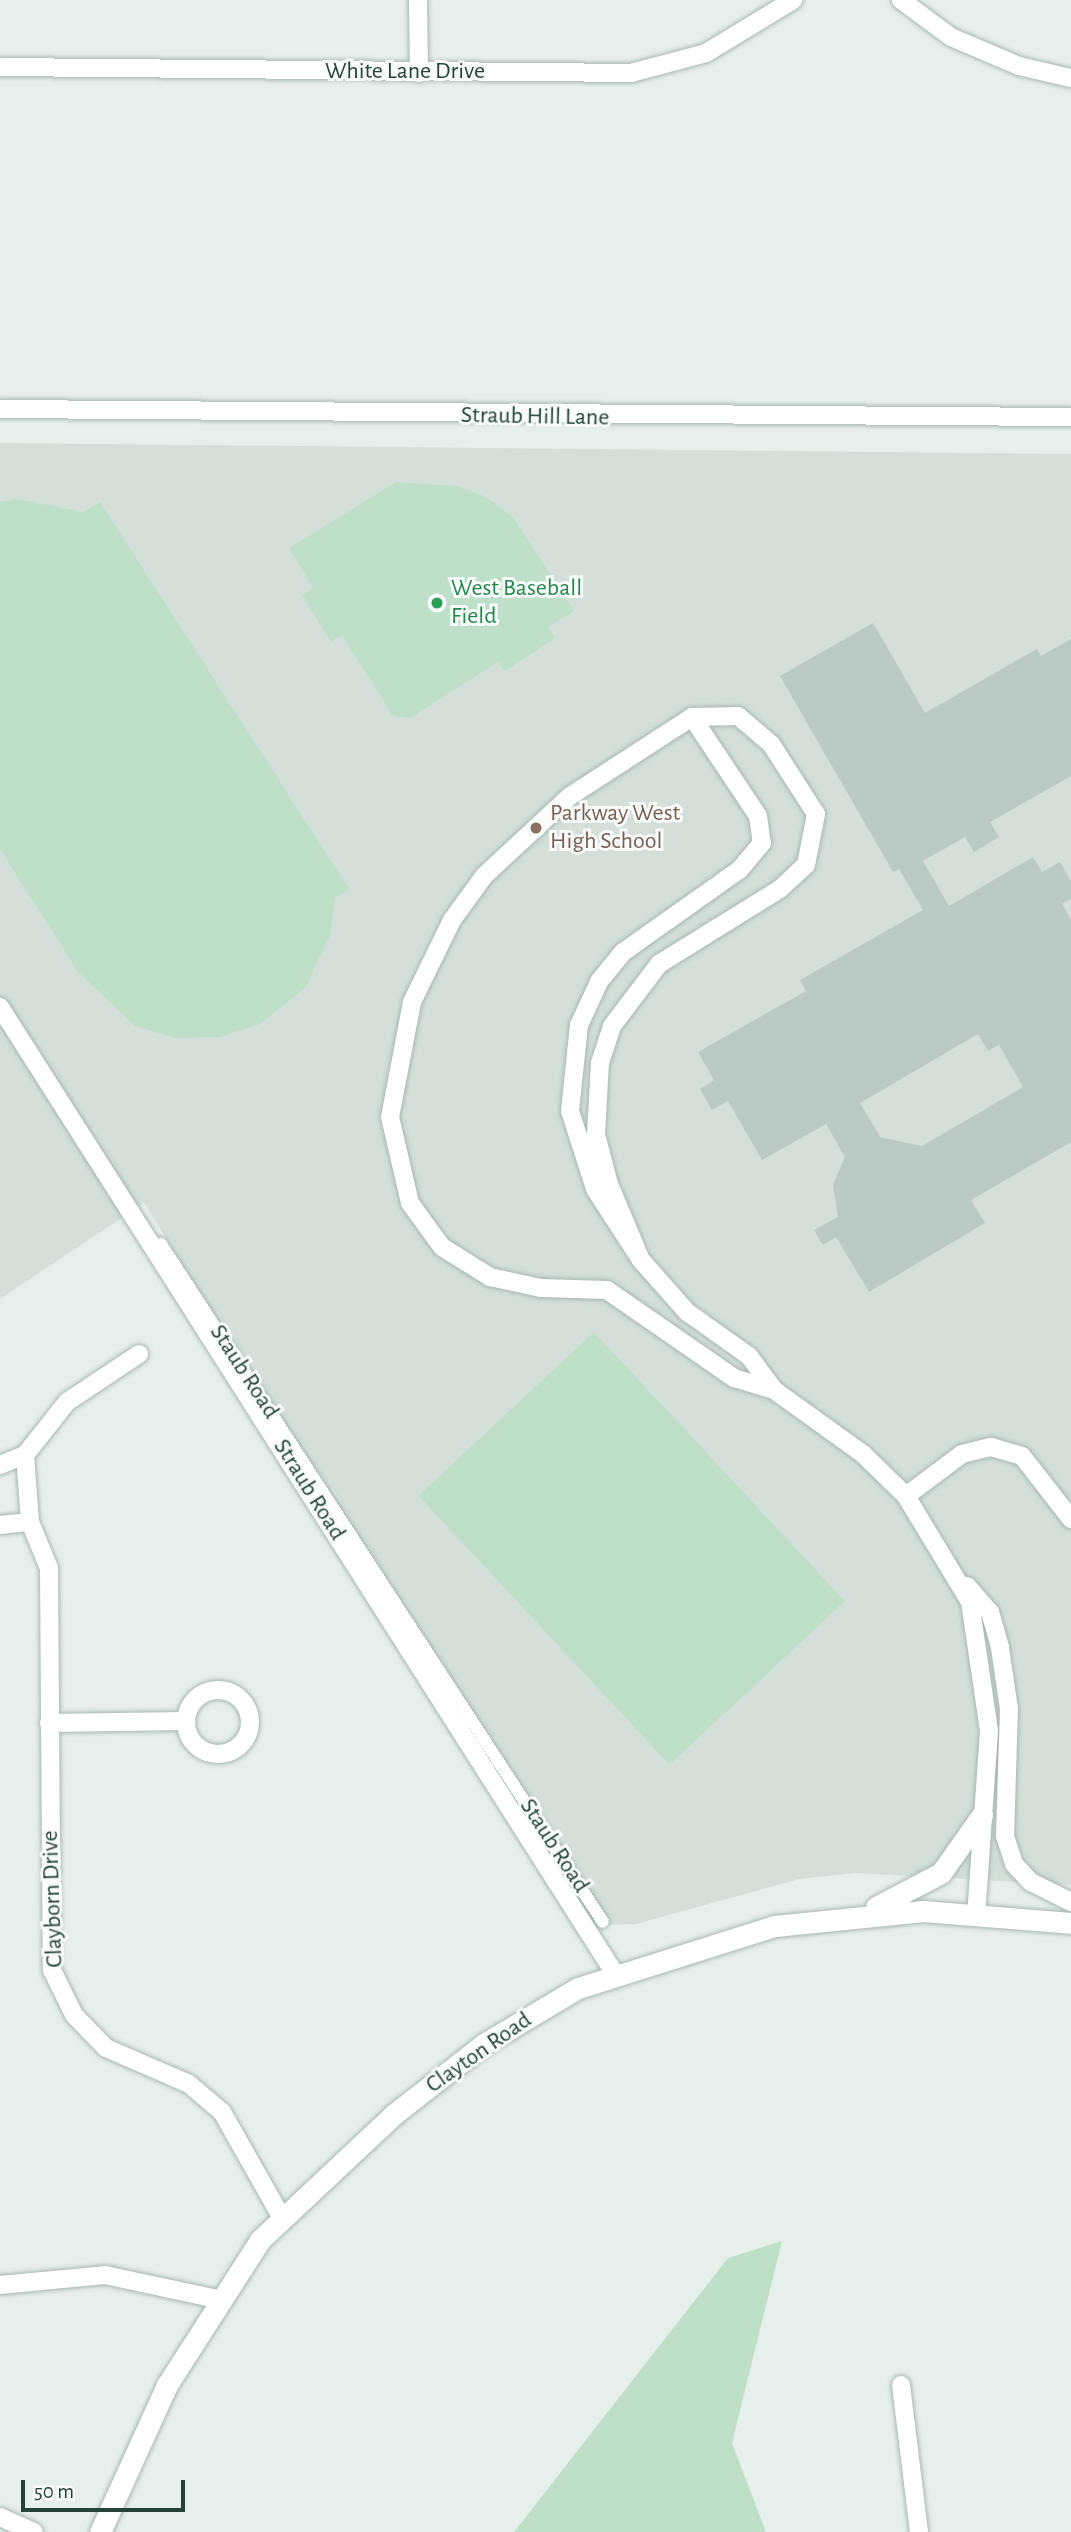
<!DOCTYPE html>
<html>
<head>
<meta charset="utf-8">
<style>
	body { margin:0 }
	#map { position:relative; width:1071px; height:2532px; overflow:hidden; background:#e6efeb; font-family:"Alegreya Sans",sans-serif }
	div>[style] { position:absolute }
	[style*='--x'] { left:calc(var(--x)*1px); top:calc(var(--y)*1px); width:calc(var(--w)*1px); rotate:calc(var(--a)*1deg) }
	.built>* { inset:0; background:#d4dfda }
	.green>* { inset:0; background:#bfe0c8; transform-origin:0 0 }
	.building>* { inset:0; background:#bbcac4 }
	.roads { filter:drop-shadow(0 0 2px #a8b8b2) drop-shadow(0 0 2px #a8b8b2) }
	.pedestrian>* { height:12px; margin:-6px; padding:0 6px; transform-origin:6px; border-radius:6px; background:#fff }
	.minor>* { height:18px; margin:-9px; padding:0 9px; transform-origin:9px; border-radius:9px; background:#fff }
	.minor>.ring { margin:-9px; padding:0; box-sizing:content-box; background:none; border:18px solid #fff; border-radius:50% }
	.secondary>* { height:21px; margin:-10.5px; padding:0 10.5px; transform-origin:10.5px; border-radius:10.5px; background:#fff }
	.dots>* { width:19px; height:19px; translate:-50% -50%; box-sizing:border-box; border:4px solid #f7fbf9; border-radius:50% }
	span { translate:-50% -50%; white-space:nowrap; text-align:center; line-height:1.15; -webkit-text-stroke:6px #f7fbf9; paint-order:stroke }
	.street-label { font-size:24px; color:#24423a }
	.leisure-label { font-size:24px; color:#27864d }
	.left { translate:0 -50%; text-align:left }
	.education-label { font-size:24px; color:#785e54 }
	.scale { position:absolute; left:21px; top:2480px; width:164px; height:32px; box-sizing:border-box; border:4px solid #24423a; border-top:0; padding-left:9px; font-size:21px; line-height:24px; white-space:nowrap; color:#24423a; -webkit-text-stroke:5px #f7fbf9; paint-order:stroke }
</style>
</head>
<body>
<div id="map">
	<div class="built">
		<div style="clip-path:polygon(0 443px,1071px 454px,1071px 1885px,855px 1873px,799px 1879px,636px 1924px,597px 1925px,144px 1203px,0 1299px)"></div>
	</div>
	<div class="green">
		<div style="clip-path:polygon(396px 482px,459px 486px,486px 497px,513px 517px,574px 611px,548px 627px,555px 638px,505px 671px,498px 662px,410px 718px,392px 715px,342px 635px,331px 642px,302px 595px,313px 588px,289px 548px)"></div>
		<div style="clip-path:polygon(18px 499px,83px 512px,100px 502px,349px 889px,335px 898px,330px 936px,305px 988px,260px 1024px,220px 1037px,175px 1038px,135px 1026px,79px 973px,0 849px,0 502px)"></div>
		<div style="left:594px;top:1332px;width:368px;height:240px;rotate:47deg"></div>
		<div style="clip-path:polygon(782px 2241px,732px 2443px,766px 2532px,514px 2532px,728px 2258px)"></div>
	</div>
	<div class="building">
		<div style="clip-path:polygon(evenodd,873px 623px,925px 713px,1037px 649px,1041px 656px,1071px 639px,1071px 776px,990px 822px,999px 837px,974px 852px,965px 837px,923px 861px,949px 906px,1033px 857px,1042px 872px,1060px 862px,1071px 881px,1071px 899px,1062px 904px,1071px 920px,1071px 1142px,971px 1200px,985px 1223px,869px 1292px,836px 1237px,823px 1245px,814px 1230px,838px 1217px,833px 1185px,845px 1157px,826px 1124px,762px 1160px,728px 1101px,712px 1110px,700px 1089px,714px 1080px,698px 1052px,806px 991px,800px 980px,923px 910px,899px 869px,893px 872px,780px 676px,873px 623px,978px 1034px,988px 1051px,999px 1045px,1023px 1087px,922px 1146px,880px 1137px,860px 1103px,978px 1034px)"></div>
	</div>
	<div class="roads">
		<div class="pedestrian">
			<div style="--x:161;--y:1244;--w:809;--a:56.9"></div>
		</div>
		<div class="minor">
			<div style="--x:418;--y:0;--w:73;--a:89.2"></div>
			<div style="--x:901;--y:0;--w:62;--a:36.5"></div>
			<div style="--x:951;--y:37;--w:74;--a:23.1"></div>
			<div style="--x:1019;--y:66;--w:53;--a:13"></div>
			<div style="--x:0;--y:67;--w:631;--a:0.54"></div>
			<div style="--x:631;--y:73;--w:78;--a:-14.9"></div>
			<div style="--x:706;--y:53;--w:102;--a:-31.3"></div>
			<div style="--x:0;--y:409;--w:1071;--a:0.43"></div>
			<div style="--x:692;--y:717;--w:119;--a:56.3"></div>
			<div style="--x:758;--y:816;--w:27;--a:82"></div>
			<div style="--x:762;--y:843;--w:35;--a:130"></div>
			<div style="--x:739;--y:870;--w:142;--a:144.7"></div>
			<div style="--x:623;--y:952;--w:38;--a:129"></div>
			<div style="--x:599;--y:982;--w:47;--a:114.9"></div>
			<div style="--x:579;--y:1025;--w:86;--a:96"></div>
			<div style="--x:570;--y:1111;--w:82;--a:72.2"></div>
			<div style="--x:595;--y:1189;--w:85;--a:57.1"></div>
			<div style="--x:641;--y:1260;--w:69;--a:48.5"></div>
			<div style="--x:687;--y:1312;--w:76;--a:35.4"></div>
			<div style="--x:749;--y:1356;--w:42;--a:53.7"></div>
			<div style="--x:774;--y:1390;--w:110;--a:35.7"></div>
			<div style="--x:863;--y:1454;--w:60;--a:44.3"></div>
			<div style="--x:906;--y:1496;--w:124;--a:58.9"></div>
			<div style="--x:970;--y:1602;--w:130;--a:81.6"></div>
			<div style="--x:989;--y:1731;--w:184;--a:94"></div>
			<div style="--x:0;--y:1007;--w:1146;--a:57.54"></div>
			<div style="--x:641;--y:1260;--w:82;--a:-112.8"></div>
			<div style="--x:609;--y:1184;--w:52;--a:-104.6"></div>
			<div style="--x:596;--y:1134;--w:71;--a:-86.8"></div>
			<div style="--x:600;--y:1063;--w:39;--a:-72"></div>
			<div style="--x:612;--y:1026;--w:78;--a:-52.8"></div>
			<div style="--x:659;--y:964;--w:142;--a:-31.8"></div>
			<div style="--x:780;--y:889;--w:35;--a:-43"></div>
			<div style="--x:806;--y:865;--w:52;--a:-78.9"></div>
			<div style="--x:816;--y:814;--w:83;--a:-122.7"></div>
			<div style="--x:771;--y:744;--w:43;--a:-139.7"></div>
			<div style="--x:738;--y:716;--w:46;--a:178.8"></div>
			<div style="--x:692;--y:717;--w:147;--a:147"></div>
			<div style="--x:569;--y:797;--w:116;--a:137.1"></div>
			<div style="--x:484;--y:876;--w:54;--a:126"></div>
			<div style="--x:452;--y:920;--w:91;--a:116"></div>
			<div style="--x:412;--y:1002;--w:117;--a:100.8"></div>
			<div style="--x:390;--y:1117;--w:88;--a:76.9"></div>
			<div style="--x:410;--y:1203;--w:54;--a:54"></div>
			<div style="--x:442;--y:1247;--w:57;--a:32"></div>
			<div style="--x:490;--y:1277;--w:52;--a:12.2"></div>
			<div style="--x:541;--y:1288;--w:66;--a:1.7"></div>
			<div style="--x:607;--y:1290;--w:155;--a:34.7"></div>
			<div style="--x:734;--y:1378;--w:42;--a:16.7"></div>
			<div style="--x:139;--y:1354;--w:87;--a:146.3"></div>
			<div style="--x:67;--y:1402;--w:68;--a:128.4"></div>
			<div style="--x:25;--y:1455;--w:67;--a:85.7"></div>
			<div style="--x:30;--y:1522;--w:50;--a:67.6"></div>
			<div style="--x:49;--y:1568;--w:402;--a:89.6"></div>
			<div style="--x:52;--y:1970;--w:50;--a:63.9"></div>
			<div style="--x:74;--y:2015;--w:46;--a:45.9"></div>
			<div style="--x:106;--y:2048;--w:90;--a:23.4"></div>
			<div style="--x:189;--y:2084;--w:43;--a:40.3"></div>
			<div style="--x:222;--y:2112;--w:122;--a:60.5"></div>
			<div style="--x:0;--y:1465;--w:27;--a:-22"></div>
			<div style="--x:906;--y:1496;--w:70;--a:-36.9"></div>
			<div style="--x:962;--y:1454;--w:30;--a:-14"></div>
			<div style="--x:991;--y:1447;--w:32;--a:16"></div>
			<div style="--x:1022;--y:1456;--w:80;--a:52.1"></div>
			<div style="--x:0;--y:1525;--w:30;--a:-6"></div>
			<div style="--x:967;--y:1586;--w:35;--a:49"></div>
			<div style="--x:990;--y:1612;--w:37;--a:74"></div>
			<div style="--x:1000;--y:1648;--w:62;--a:81.6"></div>
			<div style="--x:1009;--y:1709;--w:127;--a:91.8"></div>
			<div style="--x:1005;--y:1836;--w:29;--a:72"></div>
			<div style="--x:1014;--y:1864;--w:25;--a:47"></div>
			<div style="--x:1031;--y:1882;--w:45;--a:26.6"></div>
			<div class="ring" style="left:186px;top:1690px;width:46px;height:46px"></div>
			<div style="--x:49;--y:1723;--w:137;--a:-0.8"></div>
			<div style="--x:0;--y:2285;--w:105;--a:-5.4"></div>
			<div style="--x:105;--y:2275;--w:120;--a:12.1"></div>
			<div style="--x:901;--y:2385;--w:148;--a:83"></div>
			<div style="--x:0;--y:2517;--w:37;--a:24"></div>
		</div>
		<div class="secondary">
			<div style="--x:876;--y:1907;--w:73;--a:-27.6"></div>
			<div style="--x:941;--y:1873;--w:71;--a:-54.7"></div>
			<div style="--x:100;--y:2532;--w:162;--a:-65.5"></div>
			<div style="--x:167;--y:2385;--w:172;--a:-57.3"></div>
			<div style="--x:260;--y:2240;--w:183;--a:-43.2"></div>
			<div style="--x:393;--y:2115;--w:115;--a:-38"></div>
			<div style="--x:484;--y:2044;--w:109;--a:-30.8"></div>
			<div style="--x:578;--y:1988;--w:207;--a:-17.5"></div>
			<div style="--x:775;--y:1926;--w:149;--a:-5.8"></div>
			<div style="--x:923;--y:1911;--w:148;--a:4.6"></div>
		</div>
	</div>
	<div class="dots">
		<div style="left:437px;top:603px;background:#2e9e5b"></div>
		<div style="left:536px;top:828px;background:#8d6e63"></div>
	</div>
	<div class="street-label">
		<span style="left:405px;top:72px">White Lane Drive</span>
		<span style="left:535px;top:417px;rotate:1deg">Straub Hill Lane</span>
		<span style="left:244px;top:1372px;rotate:57deg">Staub Road</span>
		<span style="left:309px;top:1490px;rotate:58deg">Straub Road</span>
		<span style="left:554px;top:1846px;rotate:57deg">Staub Road</span>
		<span style="left:53px;top:1899px;rotate:-92deg">Clayborn Drive</span>
		<span style="left:479px;top:2053px;rotate:-35deg">Clayton Road</span>
	</div>
	<div class="leisure-label">
		<span class="left" style="left:451px;top:603px">West Baseball<br>Field</span>
	</div>
	<div class="education-label">
		<span class="left" style="left:550px;top:828px">Parkway West<br>High School</span>
	</div>
	<div class="scale">50 m</div>
</div>
</body>
</html>
